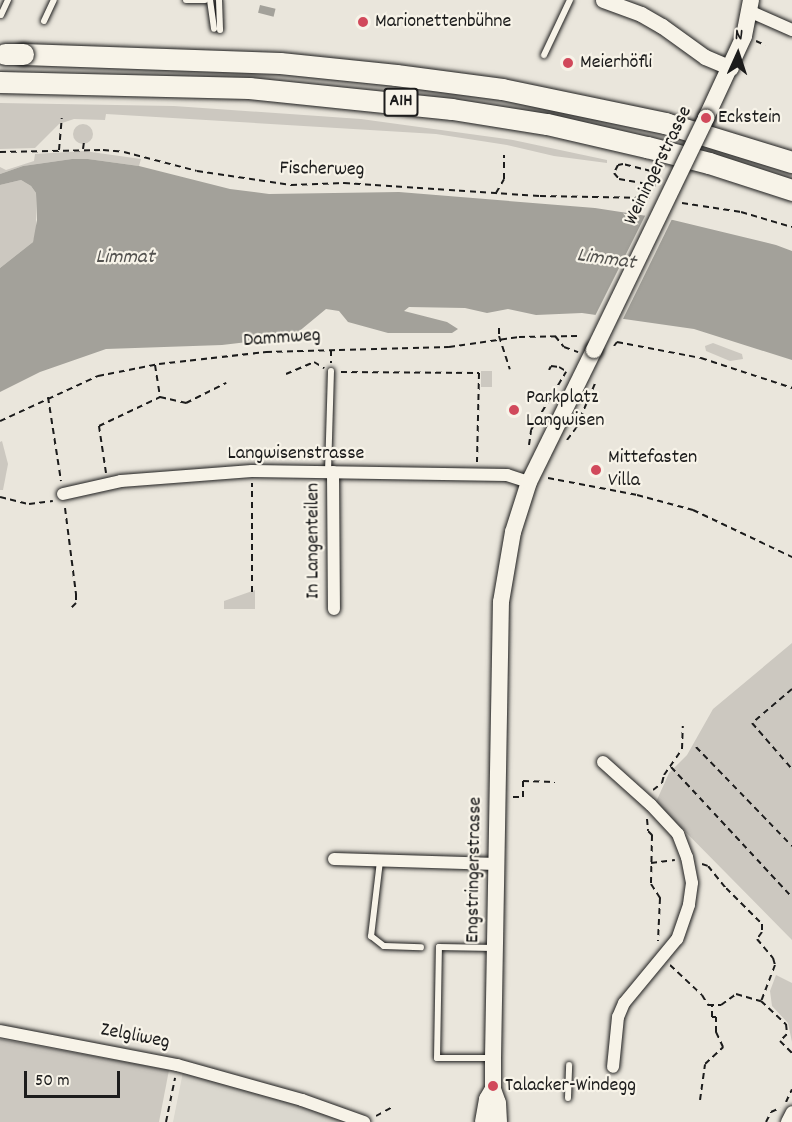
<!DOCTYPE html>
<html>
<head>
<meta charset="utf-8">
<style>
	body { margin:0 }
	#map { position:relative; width:792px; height:1122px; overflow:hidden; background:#eae6dc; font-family:Dekko,sans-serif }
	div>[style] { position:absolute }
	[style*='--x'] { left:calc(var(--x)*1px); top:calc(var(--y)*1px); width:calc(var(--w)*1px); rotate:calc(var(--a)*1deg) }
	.built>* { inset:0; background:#dad7ce }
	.green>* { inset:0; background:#ccc8c0; transform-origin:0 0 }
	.round { border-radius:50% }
	.water>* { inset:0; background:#a3a19a; transform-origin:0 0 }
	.pier>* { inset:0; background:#eae6dc }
	.path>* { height:2px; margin-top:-1px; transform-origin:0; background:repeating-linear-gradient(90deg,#1c1c1c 0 6px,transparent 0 10.5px) }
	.roads { filter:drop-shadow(0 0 2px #1c1c1c) drop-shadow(0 0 2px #1c1c1c) }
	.service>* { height:6px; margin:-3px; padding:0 3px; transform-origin:3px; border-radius:3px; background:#f7f3e8 }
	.minor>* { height:12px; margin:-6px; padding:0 6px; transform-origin:6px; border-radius:6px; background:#f7f3e8 }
	.tertiary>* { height:15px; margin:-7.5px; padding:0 7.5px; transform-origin:7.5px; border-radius:7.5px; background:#f7f3e8 }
	.secondary>* { height:16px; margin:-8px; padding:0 8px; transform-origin:8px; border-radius:8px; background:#f7f3e8 }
	.motorway>* { height:21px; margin:-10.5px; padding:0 10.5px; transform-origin:10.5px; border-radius:10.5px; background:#f7f3e8 }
	.path-bridge>* { height:2px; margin-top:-1px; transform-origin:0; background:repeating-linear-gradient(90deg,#1c1c1c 0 6px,transparent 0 10.5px) }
	.bridges { filter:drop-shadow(0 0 2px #1c1c1c) drop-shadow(0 0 2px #1c1c1c) }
	.secondary-bridge>* { height:16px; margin:-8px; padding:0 8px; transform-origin:8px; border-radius:8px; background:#f7f3e8 }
	.motorway-bridge>* { height:21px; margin:-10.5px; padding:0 10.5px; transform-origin:10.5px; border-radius:10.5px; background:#f7f3e8 }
	.dots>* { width:16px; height:16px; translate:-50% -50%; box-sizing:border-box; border:3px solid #f7f3e8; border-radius:50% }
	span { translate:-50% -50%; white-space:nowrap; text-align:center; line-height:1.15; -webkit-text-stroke:4.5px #f7f3e8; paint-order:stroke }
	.shield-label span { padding:2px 4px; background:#f7f3e8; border:2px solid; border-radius:4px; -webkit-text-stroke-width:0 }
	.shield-label { font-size:18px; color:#1c1c1c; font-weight:700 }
	.poi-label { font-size:20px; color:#1c1c1c }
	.left { translate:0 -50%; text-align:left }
	.street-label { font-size:20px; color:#1c1c1c }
	.water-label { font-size:21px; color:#52514e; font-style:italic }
	.north { position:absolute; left:708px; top:24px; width:60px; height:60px; -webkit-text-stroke:4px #f7f3e8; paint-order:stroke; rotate:3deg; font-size:16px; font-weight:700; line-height:24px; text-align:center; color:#1c1c1c }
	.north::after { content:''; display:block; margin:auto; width:21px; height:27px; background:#1c1c1c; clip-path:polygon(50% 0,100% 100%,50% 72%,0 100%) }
	.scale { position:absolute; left:24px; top:1071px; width:96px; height:27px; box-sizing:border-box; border:3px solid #1c1c1c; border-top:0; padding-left:8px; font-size:18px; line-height:21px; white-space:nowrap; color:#1c1c1c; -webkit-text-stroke:4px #f7f3e8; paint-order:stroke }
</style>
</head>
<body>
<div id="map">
	<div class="built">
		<div style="clip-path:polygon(183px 1072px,264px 1093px,353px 1122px,173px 1122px)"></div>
	</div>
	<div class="green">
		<div style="clip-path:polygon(0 103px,174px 106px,361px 119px,513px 140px,607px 160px,607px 163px,554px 156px,507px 145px,436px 134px,106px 114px,105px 120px,74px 119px,59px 124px,35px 148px,0 149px)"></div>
		<div class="round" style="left:73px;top:124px;width:20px;height:20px"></div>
		<div style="clip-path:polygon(84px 151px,141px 159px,139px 166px,88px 159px,72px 159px,23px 166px,0 174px,0 167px,6px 170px,34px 161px,35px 154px)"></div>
		<div style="clip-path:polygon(21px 180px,31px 186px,36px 193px,36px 232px,33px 242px,0 268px,0 185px)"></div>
		<div style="clip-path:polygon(713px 343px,742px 354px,743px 359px,730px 361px,706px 351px,705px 346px)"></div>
		<div style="left:481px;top:371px;width:11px;height:16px"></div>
		<div style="clip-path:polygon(2px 441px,8px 464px,3px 490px,0 490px,0 442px)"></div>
		<div style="clip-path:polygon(255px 590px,255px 609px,224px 609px,224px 601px)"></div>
		<div style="clip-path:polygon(792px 643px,792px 940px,656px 802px,669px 773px,687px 755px,713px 709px)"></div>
		<div style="clip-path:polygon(776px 975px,792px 983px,792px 1042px,788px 1023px,772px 1006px,770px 991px)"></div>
		<div style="clip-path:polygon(0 1039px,169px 1070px,159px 1122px,0 1122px)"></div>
	</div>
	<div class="water">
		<div style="left:260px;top:5px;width:16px;height:8px;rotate:14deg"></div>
		<div style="clip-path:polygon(72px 159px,88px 159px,139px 166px,230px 189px,269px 194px,399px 192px,595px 208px,673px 220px,776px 245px,792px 251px,792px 360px,694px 329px,582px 313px,536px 315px,508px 309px,487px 313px,465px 308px,409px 307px,404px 311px,447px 322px,458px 329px,452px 333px,388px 333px,348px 322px,339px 311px,326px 309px,297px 333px,274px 339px,222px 345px,106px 349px,40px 372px,0 392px,0 268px,33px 242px,37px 220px,36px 193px,31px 186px,21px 180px,0 185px,0 174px,23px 166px)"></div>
	</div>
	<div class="pier">
		<div style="clip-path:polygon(646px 214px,673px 217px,622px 321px,594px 318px)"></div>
	</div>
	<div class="path">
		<div style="--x:756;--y:41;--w:10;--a:24"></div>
		<div style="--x:83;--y:149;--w:7;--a:-82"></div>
		<div style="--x:59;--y:150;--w:32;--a:-85"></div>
		<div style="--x:0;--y:152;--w:103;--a:-1.1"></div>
		<div style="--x:103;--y:150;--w:21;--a:5"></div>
		<div style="--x:124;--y:152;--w:75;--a:14.6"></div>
		<div style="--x:197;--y:171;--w:95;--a:8.5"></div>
		<div style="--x:291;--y:185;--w:53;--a:-2.2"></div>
		<div style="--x:344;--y:183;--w:196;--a:3.8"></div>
		<div style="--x:540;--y:196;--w:110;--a:1"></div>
		<div style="--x:496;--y:193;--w:16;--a:-60"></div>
		<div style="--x:504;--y:179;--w:24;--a:-90"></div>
		<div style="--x:646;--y:198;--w:19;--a:-65"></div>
		<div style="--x:654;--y:181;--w:10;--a:-107"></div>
		<div style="--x:682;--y:203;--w:60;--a:8.7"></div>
		<div style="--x:741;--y:212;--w:53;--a:16.4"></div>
		<div style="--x:499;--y:328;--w:8;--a:90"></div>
		<div style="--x:499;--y:336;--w:35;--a:72"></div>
		<div style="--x:555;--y:336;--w:14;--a:51"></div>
		<div style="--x:564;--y:347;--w:15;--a:20"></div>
		<div style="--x:614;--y:346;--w:5;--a:-53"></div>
		<div style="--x:617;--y:342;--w:86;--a:10.8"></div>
		<div style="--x:701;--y:358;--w:96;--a:18.2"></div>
		<div style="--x:331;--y:350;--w:13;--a:90"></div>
		<div style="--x:155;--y:365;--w:32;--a:81"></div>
		<div style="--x:549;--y:370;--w:4;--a:-63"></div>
		<div style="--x:551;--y:366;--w:8;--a:7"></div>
		<div style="--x:559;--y:367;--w:8;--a:30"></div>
		<div style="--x:341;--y:372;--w:138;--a:0.4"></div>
		<div style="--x:479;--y:373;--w:89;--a:91.3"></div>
		<div style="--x:286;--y:374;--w:30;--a:-23"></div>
		<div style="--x:314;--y:362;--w:12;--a:31"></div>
		<div style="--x:48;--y:397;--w:85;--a:81.2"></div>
		<div style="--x:0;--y:421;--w:108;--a:-24.7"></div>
		<div style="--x:98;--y:376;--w:62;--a:-11.1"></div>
		<div style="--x:159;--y:364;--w:108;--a:-6.4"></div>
		<div style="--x:266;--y:352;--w:183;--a:-1.6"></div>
		<div style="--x:449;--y:347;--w:71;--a:-8.1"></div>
		<div style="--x:519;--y:337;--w:58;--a:-1"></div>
		<div style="--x:567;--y:440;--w:15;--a:-53"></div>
		<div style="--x:576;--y:428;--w:51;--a:-66.9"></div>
		<div style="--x:529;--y:445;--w:15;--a:-82"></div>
		<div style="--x:531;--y:430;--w:68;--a:-58.9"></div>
		<div style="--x:106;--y:473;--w:48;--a:-98.5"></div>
		<div style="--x:99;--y:426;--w:68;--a:-25.4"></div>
		<div style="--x:160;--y:397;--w:27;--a:13"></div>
		<div style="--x:186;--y:403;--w:45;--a:-26.6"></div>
		<div style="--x:548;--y:478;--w:91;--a:10.8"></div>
		<div style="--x:637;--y:495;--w:58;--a:15"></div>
		<div style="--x:693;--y:510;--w:110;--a:25.4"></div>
		<div style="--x:0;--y:497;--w:30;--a:14"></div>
		<div style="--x:29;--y:504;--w:24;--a:-7"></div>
		<div style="--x:65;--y:508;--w:87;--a:82.7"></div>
		<div style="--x:76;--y:594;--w:9;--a:90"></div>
		<div style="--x:76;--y:603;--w:6;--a:135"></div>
		<div style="--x:252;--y:592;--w:109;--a:-90"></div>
		<div style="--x:792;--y:689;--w:52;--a:139.6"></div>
		<div style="--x:752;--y:723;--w:61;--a:49"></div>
		<div style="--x:696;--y:747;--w:138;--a:45.9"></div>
		<div style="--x:671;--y:767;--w:178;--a:47.1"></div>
		<div style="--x:653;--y:790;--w:11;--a:-38"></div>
		<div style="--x:662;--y:783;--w:8;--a:-76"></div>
		<div style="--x:664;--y:775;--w:32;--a:-55"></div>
		<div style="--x:682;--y:749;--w:23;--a:-88"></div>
		<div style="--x:513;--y:797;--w:10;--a:0"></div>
		<div style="--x:523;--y:797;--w:16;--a:-90"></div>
		<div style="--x:523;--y:781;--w:32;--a:2"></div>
		<div style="--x:647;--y:819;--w:12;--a:85"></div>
		<div style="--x:648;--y:831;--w:6;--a:45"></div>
		<div style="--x:652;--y:835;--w:49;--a:91.2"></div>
		<div style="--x:651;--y:884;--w:17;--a:57"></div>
		<div style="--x:660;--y:898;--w:43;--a:92.7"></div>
		<div style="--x:651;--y:863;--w:24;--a:-7"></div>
		<div style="--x:702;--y:864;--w:6;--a:18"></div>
		<div style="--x:708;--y:866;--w:28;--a:51"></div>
		<div style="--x:726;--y:888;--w:51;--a:45"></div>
		<div style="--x:762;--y:924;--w:8;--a:90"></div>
		<div style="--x:762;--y:932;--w:9;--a:126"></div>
		<div style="--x:757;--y:939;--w:25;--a:50"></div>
		<div style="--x:773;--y:958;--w:7;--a:74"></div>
		<div style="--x:775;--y:965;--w:39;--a:111"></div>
		<div style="--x:670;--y:965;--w:44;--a:43.2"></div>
		<div style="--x:702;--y:995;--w:12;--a:59"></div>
		<div style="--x:708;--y:1005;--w:13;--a:0"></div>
		<div style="--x:721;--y:1005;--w:19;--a:-36"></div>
		<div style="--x:736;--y:994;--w:26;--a:16"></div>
		<div style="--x:761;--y:1001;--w:34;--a:43"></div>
		<div style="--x:786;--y:1024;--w:10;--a:84"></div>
		<div style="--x:787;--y:1034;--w:10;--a:135"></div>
		<div style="--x:780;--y:1041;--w:17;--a:45"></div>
		<div style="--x:700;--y:1100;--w:36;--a:-82"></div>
		<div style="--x:705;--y:1064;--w:25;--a:-43"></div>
		<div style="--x:723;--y:1047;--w:17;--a:-115"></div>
		<div style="--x:716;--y:1032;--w:15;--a:-90"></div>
		<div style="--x:716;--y:1017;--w:4;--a:180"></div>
		<div style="--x:712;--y:1017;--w:12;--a:-90"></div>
		<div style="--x:786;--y:1102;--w:14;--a:-65"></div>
		<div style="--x:376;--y:1116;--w:18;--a:-29"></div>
		<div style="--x:166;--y:1122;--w:45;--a:-78.4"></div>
		<div style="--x:766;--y:1122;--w:11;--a:-63"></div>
		<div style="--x:771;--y:1112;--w:10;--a:-24"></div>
	</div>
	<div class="roads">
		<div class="service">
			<div style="--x:186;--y:0;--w:19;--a:0"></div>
			<div style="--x:210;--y:0;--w:29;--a:82"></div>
			<div style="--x:219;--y:0;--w:30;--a:88"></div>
			<div style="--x:1;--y:15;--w:17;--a:-65"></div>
			<div style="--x:44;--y:21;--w:23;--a:-65"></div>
			<div style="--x:544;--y:55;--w:61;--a:-64.7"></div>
			<div style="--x:328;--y:472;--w:101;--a:-88.3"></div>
			<div style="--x:380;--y:861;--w:76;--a:96.8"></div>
			<div style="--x:371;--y:936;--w:16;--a:38"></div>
			<div style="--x:384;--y:946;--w:37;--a:2"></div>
			<div style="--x:492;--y:1058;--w:55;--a:180"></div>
			<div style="--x:437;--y:1058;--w:111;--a:-89"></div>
			<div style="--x:439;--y:947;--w:55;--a:1"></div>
			<div style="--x:568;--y:1098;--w:33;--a:-88"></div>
		</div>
		<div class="minor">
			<div style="--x:749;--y:11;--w:47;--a:23.8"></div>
			<div style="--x:333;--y:472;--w:137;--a:89.6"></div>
			<div style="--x:63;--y:494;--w:59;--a:-12.6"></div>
			<div style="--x:121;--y:481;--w:131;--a:-4.4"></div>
			<div style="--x:252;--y:471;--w:255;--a:0.9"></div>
			<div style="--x:507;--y:475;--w:23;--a:18"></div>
			<div style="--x:603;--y:762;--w:64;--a:41.9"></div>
			<div style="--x:651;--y:805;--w:40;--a:47"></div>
			<div style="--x:678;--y:834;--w:25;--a:69"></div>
			<div style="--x:687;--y:857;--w:26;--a:79"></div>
			<div style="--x:692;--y:883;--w:22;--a:98"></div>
			<div style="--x:689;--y:905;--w:36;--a:109"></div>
			<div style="--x:677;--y:939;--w:83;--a:129.6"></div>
			<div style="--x:624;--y:1003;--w:15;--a:113"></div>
			<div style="--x:618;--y:1017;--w:50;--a:95.7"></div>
			<div style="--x:334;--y:859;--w:163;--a:1.8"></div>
			<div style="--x:0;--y:1031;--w:180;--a:10.9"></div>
			<div style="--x:177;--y:1065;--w:130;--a:15.6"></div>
			<div style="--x:302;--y:1100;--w:66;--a:19.5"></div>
			<div style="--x:787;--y:1122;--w:11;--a:-63"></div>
		</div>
		<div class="tertiary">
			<div style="--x:603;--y:0;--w:40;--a:20.2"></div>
			<div style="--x:641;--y:14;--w:24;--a:30"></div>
			<div style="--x:662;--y:26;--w:53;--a:35.8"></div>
			<div style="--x:705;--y:57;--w:28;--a:23"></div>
		</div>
		<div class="secondary">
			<div style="--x:706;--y:118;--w:90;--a:-65.1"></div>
			<div style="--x:744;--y:36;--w:37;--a:-79"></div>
			<div style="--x:483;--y:1122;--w:23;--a:-80"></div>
			<div style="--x:487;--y:1099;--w:12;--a:-59"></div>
			<div style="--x:499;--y:1122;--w:19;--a:-93"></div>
			<div style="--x:498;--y:1103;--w:15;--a:-110"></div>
			<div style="--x:493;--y:1089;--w:31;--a:-90"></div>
			<div style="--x:493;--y:1058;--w:456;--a:-89"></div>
			<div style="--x:501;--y:602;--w:71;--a:-80.3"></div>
			<div style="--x:513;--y:532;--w:52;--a:-72.3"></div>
			<div style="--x:529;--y:482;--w:147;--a:-63.8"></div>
		</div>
		<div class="motorway">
			<div style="--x:23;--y:54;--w:257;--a:2"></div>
			<div style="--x:280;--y:63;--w:117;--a:5.9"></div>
			<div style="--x:396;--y:75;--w:107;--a:7.5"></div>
			<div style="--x:502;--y:89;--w:167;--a:11.8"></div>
			<div style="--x:665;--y:123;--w:133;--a:17.1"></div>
			<div style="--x:0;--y:82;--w:249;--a:1.4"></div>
			<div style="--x:249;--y:88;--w:204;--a:5.9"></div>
			<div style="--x:452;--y:109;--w:96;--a:9"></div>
			<div style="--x:547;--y:124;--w:103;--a:13"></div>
			<div style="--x:647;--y:147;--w:64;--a:14.5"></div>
			<div style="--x:709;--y:163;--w:87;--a:18"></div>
		</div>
	</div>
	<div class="path-bridge">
		<div style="--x:720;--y:123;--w:14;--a:-56"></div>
		<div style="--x:651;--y:171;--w:29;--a:-166"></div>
		<div style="--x:623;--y:164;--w:5;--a:169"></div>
		<div style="--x:618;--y:165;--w:9;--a:117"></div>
		<div style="--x:614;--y:173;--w:8;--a:50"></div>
		<div style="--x:619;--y:179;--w:39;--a:10"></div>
	</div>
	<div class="bridges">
		<div class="secondary-bridge">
			<div style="--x:594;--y:350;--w:258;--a:-64.2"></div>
		</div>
		<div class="motorway-bridge">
			<div style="--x:5;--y:54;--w:18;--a:0"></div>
		</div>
	</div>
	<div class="dots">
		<div style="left:363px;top:22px;background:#d1495b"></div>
		<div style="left:568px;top:63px;background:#d1495b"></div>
		<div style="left:706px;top:118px;background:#d1495b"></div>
		<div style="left:514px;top:410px;background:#d1495b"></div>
		<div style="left:596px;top:470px;background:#d1495b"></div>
		<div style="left:493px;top:1086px;background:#d1495b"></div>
	</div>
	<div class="shield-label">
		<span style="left:401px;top:102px">A1H</span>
	</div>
	<div class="poi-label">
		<span class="left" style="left:375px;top:22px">Marionettenbühne</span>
		<span class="left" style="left:580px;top:63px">Meierhöfli</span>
		<span class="left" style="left:718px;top:118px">Eckstein</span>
		<span class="left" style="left:526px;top:410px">Parkplatz<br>Langwisen</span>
		<span class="left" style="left:608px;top:470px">Mittefasten<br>Villa</span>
		<span class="left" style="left:505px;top:1086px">Talacker-Windegg</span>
	</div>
	<div class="street-label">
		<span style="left:659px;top:166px;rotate:-64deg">Weiningerstrasse</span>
		<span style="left:322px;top:170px;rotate:1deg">Fischerweg</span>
		<span style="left:282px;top:339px;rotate:-4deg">Dammweg</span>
		<span style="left:296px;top:454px">Langwisenstrasse</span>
		<span style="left:314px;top:541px;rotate:-90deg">In Langenteilen</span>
		<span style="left:475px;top:870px;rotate:-89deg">Engstringerstrasse</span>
		<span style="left:135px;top:1037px;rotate:11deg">Zelgliweg</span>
	</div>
	<div class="water-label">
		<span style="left:125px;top:258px">Limmat</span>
		<span style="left:606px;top:260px;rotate:8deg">Limmat</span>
	</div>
	<div class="north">N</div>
	<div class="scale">50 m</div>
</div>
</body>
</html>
